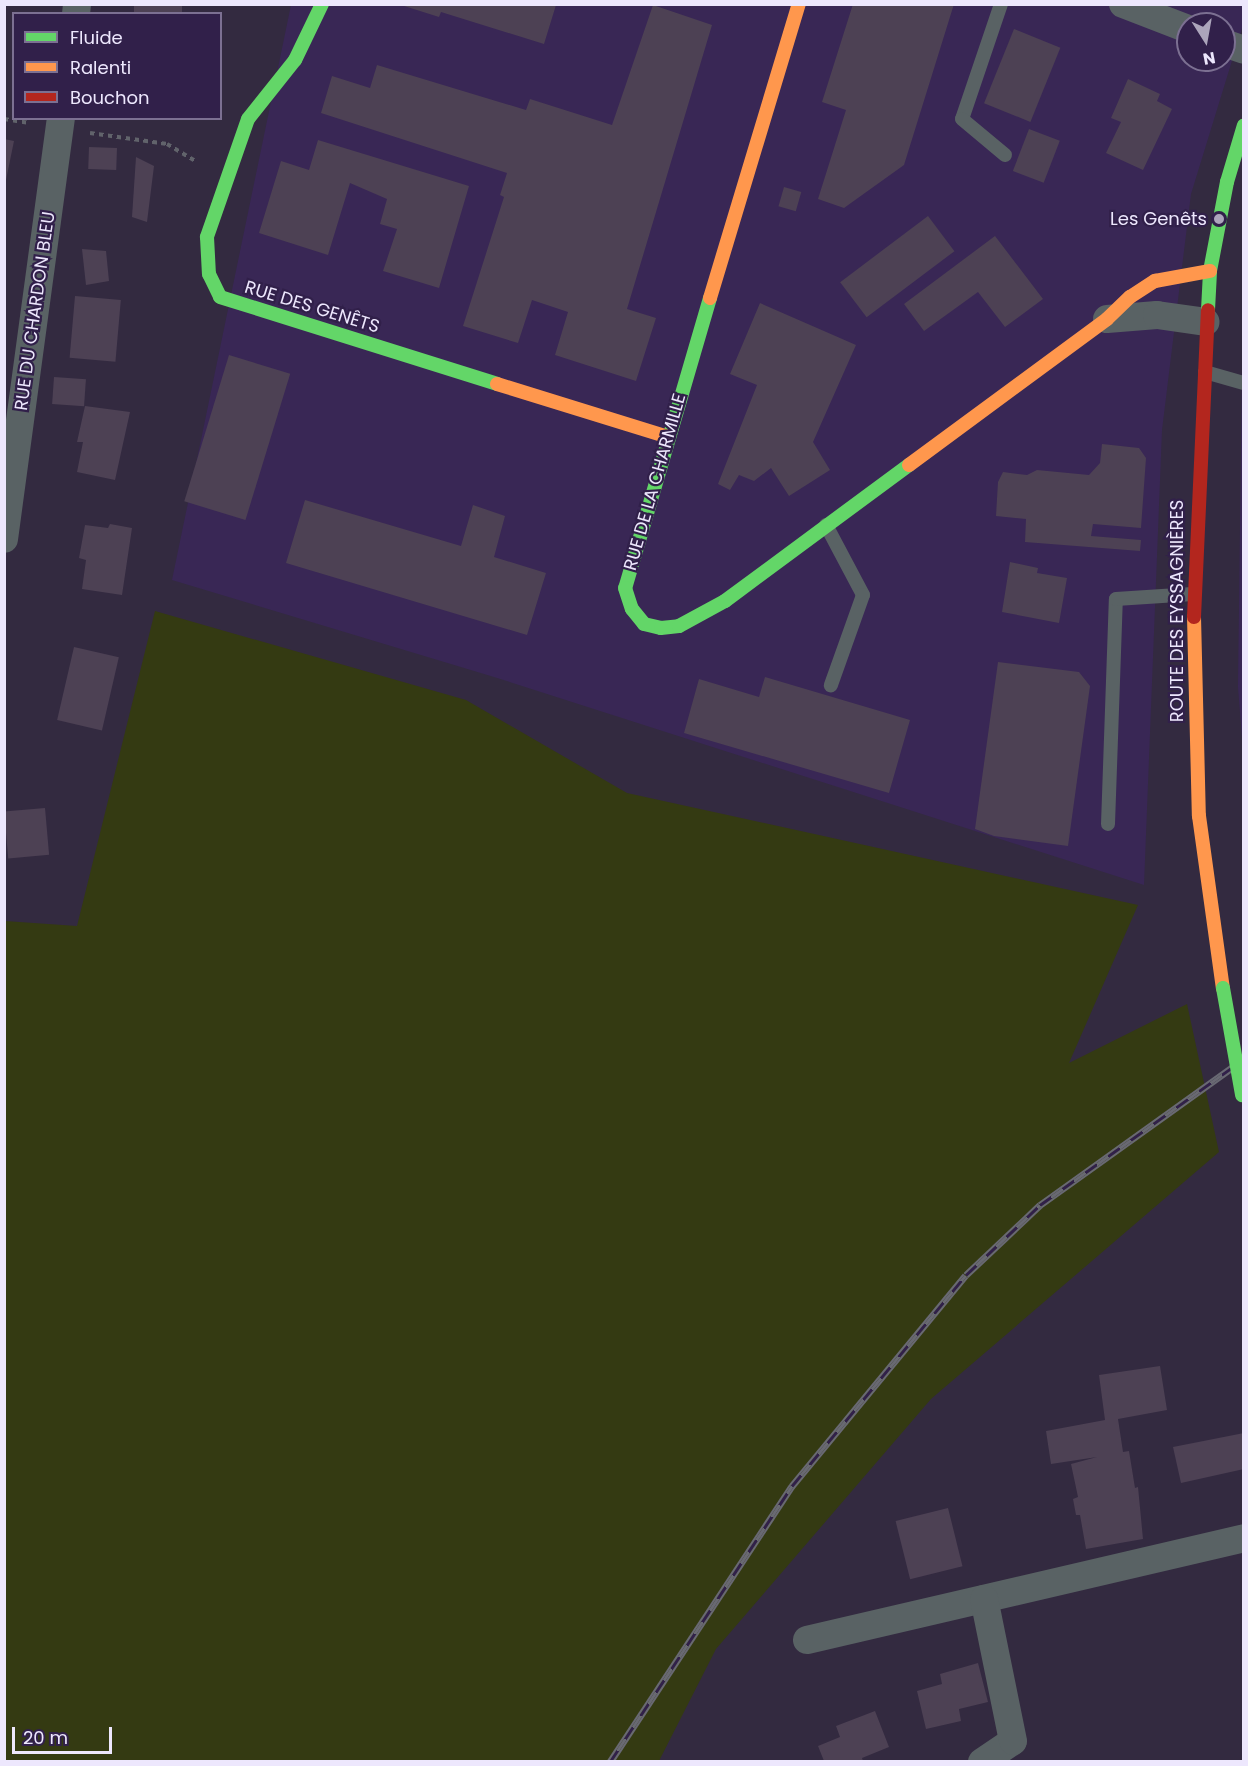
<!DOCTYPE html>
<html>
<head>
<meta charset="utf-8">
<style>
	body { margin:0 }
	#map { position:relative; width:1248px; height:1766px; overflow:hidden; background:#332a40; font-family:Poppins,sans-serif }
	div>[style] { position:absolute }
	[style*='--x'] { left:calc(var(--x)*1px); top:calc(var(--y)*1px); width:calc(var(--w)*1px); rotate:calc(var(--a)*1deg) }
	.built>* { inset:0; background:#392755 }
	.green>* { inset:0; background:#343a12 }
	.building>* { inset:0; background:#4d4154; transform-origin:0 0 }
	.path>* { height:4px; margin-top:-2px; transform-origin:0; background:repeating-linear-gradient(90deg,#61636b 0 4.5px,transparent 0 9px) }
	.lane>* { height:14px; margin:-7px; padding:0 7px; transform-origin:7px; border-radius:7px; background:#596264 }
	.street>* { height:28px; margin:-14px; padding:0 14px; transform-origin:14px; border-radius:14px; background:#596264 }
	.fast>* { height:14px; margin:-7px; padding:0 7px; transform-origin:7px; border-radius:7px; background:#63d668 }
	.slow>* { height:14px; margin:-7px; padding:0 7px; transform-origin:7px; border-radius:7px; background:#ff974d }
	.jam>* { height:14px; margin:-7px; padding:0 7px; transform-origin:7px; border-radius:7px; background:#b3261e }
	.rail>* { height:7px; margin-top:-3.5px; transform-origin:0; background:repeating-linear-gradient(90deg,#31204a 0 14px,#696973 0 28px); box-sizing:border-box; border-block:2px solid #696973 }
	.fast-bridge>* { height:14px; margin:-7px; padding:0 7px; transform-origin:7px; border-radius:7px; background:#63d668 }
	.dots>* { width:16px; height:16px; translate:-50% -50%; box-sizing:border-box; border:3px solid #31204a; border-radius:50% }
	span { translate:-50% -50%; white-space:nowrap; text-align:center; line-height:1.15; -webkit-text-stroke:4.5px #31204a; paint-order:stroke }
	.poi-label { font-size:18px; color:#ede7fd }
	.right { translate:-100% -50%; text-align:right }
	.street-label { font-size:18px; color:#ede7fd }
	.frame { position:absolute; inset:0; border:6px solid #ede7fd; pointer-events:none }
	.legend { position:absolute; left:12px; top:12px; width:210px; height:108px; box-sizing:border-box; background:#31204a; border:2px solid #7c7092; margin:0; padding:8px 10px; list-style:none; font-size:18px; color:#ede7fd }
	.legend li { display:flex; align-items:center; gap:12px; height:30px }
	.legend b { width:30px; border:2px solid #7c7092 }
	.north { position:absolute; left:1176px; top:12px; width:60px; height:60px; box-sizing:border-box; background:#31204a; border:2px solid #7c7092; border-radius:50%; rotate:169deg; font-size:16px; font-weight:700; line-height:24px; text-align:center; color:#ede7fd }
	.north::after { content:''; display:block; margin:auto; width:21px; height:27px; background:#aca5bb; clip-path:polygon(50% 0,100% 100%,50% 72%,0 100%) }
	.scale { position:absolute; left:12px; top:1727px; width:100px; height:27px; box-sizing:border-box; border:3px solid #ede7fd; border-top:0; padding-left:8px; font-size:18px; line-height:21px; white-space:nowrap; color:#ede7fd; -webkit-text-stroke:4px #31204a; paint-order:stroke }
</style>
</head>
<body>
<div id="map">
	<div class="built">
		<div style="clip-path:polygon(evenodd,291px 5px,1243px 5px,1243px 25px,1191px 194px,1162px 430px,1144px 885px,494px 677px,172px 580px,291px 5px,1188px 24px,1224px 24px,1224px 60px,1188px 60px,1188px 24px)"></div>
		<div style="clip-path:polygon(1243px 291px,1243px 751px,1238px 687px)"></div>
	</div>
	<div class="green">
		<div style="clip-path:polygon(155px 611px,466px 700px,627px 793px,1138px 905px,1069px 1063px,1187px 1004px,1219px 1152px,931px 1399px,716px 1649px,659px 1761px,5px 1761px,5px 921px,77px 926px)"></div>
	</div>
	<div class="building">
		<div style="left:134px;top:4px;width:48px;height:10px"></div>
		<div style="clip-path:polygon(853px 4px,954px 4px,904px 165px,844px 208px,818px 199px,846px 110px,822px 102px)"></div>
		<div style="clip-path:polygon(401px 5px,556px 5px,544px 44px,441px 12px,439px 17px)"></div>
		<div style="clip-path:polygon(653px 5px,712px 25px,627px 309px,656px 318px,636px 381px,555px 355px,568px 312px,532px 300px,518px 343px,463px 326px,504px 197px,500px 195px,507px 173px,321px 113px,332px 76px,370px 88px,377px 65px,526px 110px,530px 99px,612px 125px)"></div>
		<div style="left:1014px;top:29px;width:50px;height:80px;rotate:22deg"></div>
		<div style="clip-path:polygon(1128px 79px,1160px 94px,1157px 101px,1172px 109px,1143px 170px,1106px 153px,1121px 122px,1111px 118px)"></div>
		<div style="left:1029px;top:129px;width:33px;height:45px;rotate:21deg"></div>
		<div style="clip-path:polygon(4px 139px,14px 141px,6px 180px,4px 180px)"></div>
		<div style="clip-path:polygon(318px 140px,469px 186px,439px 288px,383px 271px,397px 229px,380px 224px,387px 199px,350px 183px,328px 255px,259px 233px,281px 161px,309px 170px)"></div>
		<div style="left:89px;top:147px;width:28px;height:22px;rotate:2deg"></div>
		<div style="clip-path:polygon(136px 157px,154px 166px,147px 222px,132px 217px)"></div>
		<div style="left:784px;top:187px;width:18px;height:20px;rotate:16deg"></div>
		<div style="left:928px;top:216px;width:44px;height:110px;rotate:53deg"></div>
		<div style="clip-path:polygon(995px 236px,1043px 299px,1005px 327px,978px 292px,924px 331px,904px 304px)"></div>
		<div style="clip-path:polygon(82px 249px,106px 251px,109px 281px,86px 285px)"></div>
		<div style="left:75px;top:296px;width:46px;height:62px;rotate:5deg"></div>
		<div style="clip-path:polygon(760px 303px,856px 345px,813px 442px,830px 470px,789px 496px,771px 468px,754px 481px,739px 475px,730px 490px,718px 484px,757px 385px,730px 374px)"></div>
		<div style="left:229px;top:355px;width:64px;height:153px;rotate:17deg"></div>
		<div style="left:54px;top:377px;width:32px;height:27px;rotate:4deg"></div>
		<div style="clip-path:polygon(85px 406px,130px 412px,115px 480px,77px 472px,83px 442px,77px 442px)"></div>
		<div style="clip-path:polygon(1102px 444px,1139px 448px,1146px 458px,1141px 528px,1093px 524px,1091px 536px,1141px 540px,1140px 551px,1025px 542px,1026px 519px,996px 516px,998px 482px,1003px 472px,1027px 475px,1037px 470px,1089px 475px,1100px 463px)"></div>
		<div style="clip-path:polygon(305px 500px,461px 546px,473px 505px,505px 516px,494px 557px,546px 573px,527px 635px,286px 563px)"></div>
		<div style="clip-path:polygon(110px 524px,132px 528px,122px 595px,82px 589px,86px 560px,79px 558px,85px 525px,108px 528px)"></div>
		<div style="clip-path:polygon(1010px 562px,1038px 568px,1037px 573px,1067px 578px,1059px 623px,1002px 612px)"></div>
		<div style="left:74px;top:647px;width:46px;height:75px;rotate:13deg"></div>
		<div style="clip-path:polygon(998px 662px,1079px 672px,1090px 686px,1068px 846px,994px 836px,975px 829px)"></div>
		<div style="clip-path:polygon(765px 677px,910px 720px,889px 793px,684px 733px,699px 679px,759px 697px)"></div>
		<div style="left:45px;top:808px;width:47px;height:41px;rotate:85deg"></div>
		<div style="clip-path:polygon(1160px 1366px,1167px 1410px,1118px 1419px,1123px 1452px,1129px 1451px,1135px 1488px,1138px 1487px,1143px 1539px,1086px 1549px,1080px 1515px,1076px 1515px,1073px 1499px,1078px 1497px,1071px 1464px,1097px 1457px,1051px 1464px,1046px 1431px,1105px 1420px,1099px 1375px)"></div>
		<div style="clip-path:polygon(1244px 1433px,1244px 1469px,1181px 1483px,1173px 1447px)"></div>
		<div style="left:948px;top:1508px;width:60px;height:54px;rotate:76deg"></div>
		<div style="clip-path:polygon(978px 1663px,988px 1702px,959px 1709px,961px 1721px,926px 1729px,917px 1691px,942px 1684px,940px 1674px)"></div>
		<div style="clip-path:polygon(875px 1711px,889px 1747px,862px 1758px,863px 1761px,824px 1761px,818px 1746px,840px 1737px,836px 1726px)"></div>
	</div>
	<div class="path">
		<div style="--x:4;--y:119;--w:26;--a:9"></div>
		<div style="--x:90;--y:133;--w:78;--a:8.1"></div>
		<div style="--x:167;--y:144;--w:35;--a:31"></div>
	</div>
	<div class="lane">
		<div style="--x:1001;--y:4;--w:121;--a:108.7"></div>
		<div style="--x:962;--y:119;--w:56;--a:39.9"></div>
		<div style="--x:1205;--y:372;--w:41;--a:15.8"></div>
		<div style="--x:826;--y:525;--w:79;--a:62.1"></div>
		<div style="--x:863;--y:595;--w:96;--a:109.6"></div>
		<div style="--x:1108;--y:824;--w:225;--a:-88"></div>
		<div style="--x:1116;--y:599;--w:77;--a:-3.7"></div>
	</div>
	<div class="street">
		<div style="--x:1123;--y:4;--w:70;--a:21"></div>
		<div style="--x:76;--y:14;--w:10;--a:-84"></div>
		<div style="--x:1224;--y:43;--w:21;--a:19"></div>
		<div style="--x:1107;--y:319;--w:50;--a:-4.6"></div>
		<div style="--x:1157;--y:315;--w:49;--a:8.1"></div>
		<div style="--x:4;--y:539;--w:425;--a:-82.3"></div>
		<div style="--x:807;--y:1640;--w:449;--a:-13.1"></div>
		<div style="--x:982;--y:1762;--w:37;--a:-34"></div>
		<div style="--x:1013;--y:1741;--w:145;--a:-101.5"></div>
	</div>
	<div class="fast">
		<div style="--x:322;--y:4;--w:62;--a:115.7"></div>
		<div style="--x:295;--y:60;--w:75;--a:128.5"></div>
		<div style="--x:248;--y:119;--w:125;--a:109.2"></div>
		<div style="--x:207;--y:237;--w:37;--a:87"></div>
		<div style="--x:209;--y:274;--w:25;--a:64"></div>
		<div style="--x:220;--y:297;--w:290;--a:17.4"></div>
		<div style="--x:710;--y:298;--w:302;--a:106.3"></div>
		<div style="--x:625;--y:588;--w:22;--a:72"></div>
		<div style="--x:632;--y:609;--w:19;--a:51"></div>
		<div style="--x:644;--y:624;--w:17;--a:13"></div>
		<div style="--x:661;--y:628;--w:18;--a:-6"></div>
		<div style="--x:679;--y:626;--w:52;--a:-28.5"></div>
		<div style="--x:725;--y:601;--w:229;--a:-36.5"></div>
		<div style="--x:1208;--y:310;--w:39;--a:-87"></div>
		<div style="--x:1210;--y:271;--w:91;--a:-79.2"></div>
		<div style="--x:1227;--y:182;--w:59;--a:-73.4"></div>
	</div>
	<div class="slow">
		<div style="--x:710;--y:298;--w:307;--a:-73.2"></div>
		<div style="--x:497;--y:384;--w:179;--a:17.2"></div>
		<div style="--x:909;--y:465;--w:246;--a:-36.4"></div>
		<div style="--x:1107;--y:319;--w:32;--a:-44"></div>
		<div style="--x:1130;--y:297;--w:30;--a:-33"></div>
		<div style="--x:1155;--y:281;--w:56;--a:-10.3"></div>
		<div style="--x:1194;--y:617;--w:199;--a:88.6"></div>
		<div style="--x:1199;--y:816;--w:174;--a:82.1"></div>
	</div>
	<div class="jam">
		<div style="--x:1194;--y:617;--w:307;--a:-87.4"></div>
	</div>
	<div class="rail">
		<div style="--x:610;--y:1762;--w:331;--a:-56.6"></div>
		<div style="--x:792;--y:1486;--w:273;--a:-50.5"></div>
		<div style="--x:966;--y:1275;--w:102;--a:-43.4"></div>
		<div style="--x:1040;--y:1205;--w:251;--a:-35.6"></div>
	</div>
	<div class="fast-bridge">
		<div style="--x:1223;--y:988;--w:109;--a:79.9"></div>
	</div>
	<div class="dots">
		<div style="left:1219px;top:219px;background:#aca5bb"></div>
	</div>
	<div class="poi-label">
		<span class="right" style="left:1207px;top:219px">Les Genêts</span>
	</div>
	<div class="street-label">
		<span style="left:312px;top:307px;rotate:17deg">RUE DES GENÊTS</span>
		<span style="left:35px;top:311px;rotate:-82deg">RUE DU CHARDON BLEU</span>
		<span style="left:655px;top:482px;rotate:-74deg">RUE DE LA CHARMILLE</span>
		<span style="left:1177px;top:611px;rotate:-90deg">ROUTE DES EYSSAGNIÈRES</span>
	</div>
	<div class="frame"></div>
	<ul class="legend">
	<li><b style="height:8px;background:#63d668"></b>Fluide</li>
	<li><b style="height:8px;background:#ff974d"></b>Ralenti</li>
	<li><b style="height:8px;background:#b3261e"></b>Bouchon</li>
	</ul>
	<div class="north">N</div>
	<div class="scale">20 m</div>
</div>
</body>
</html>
